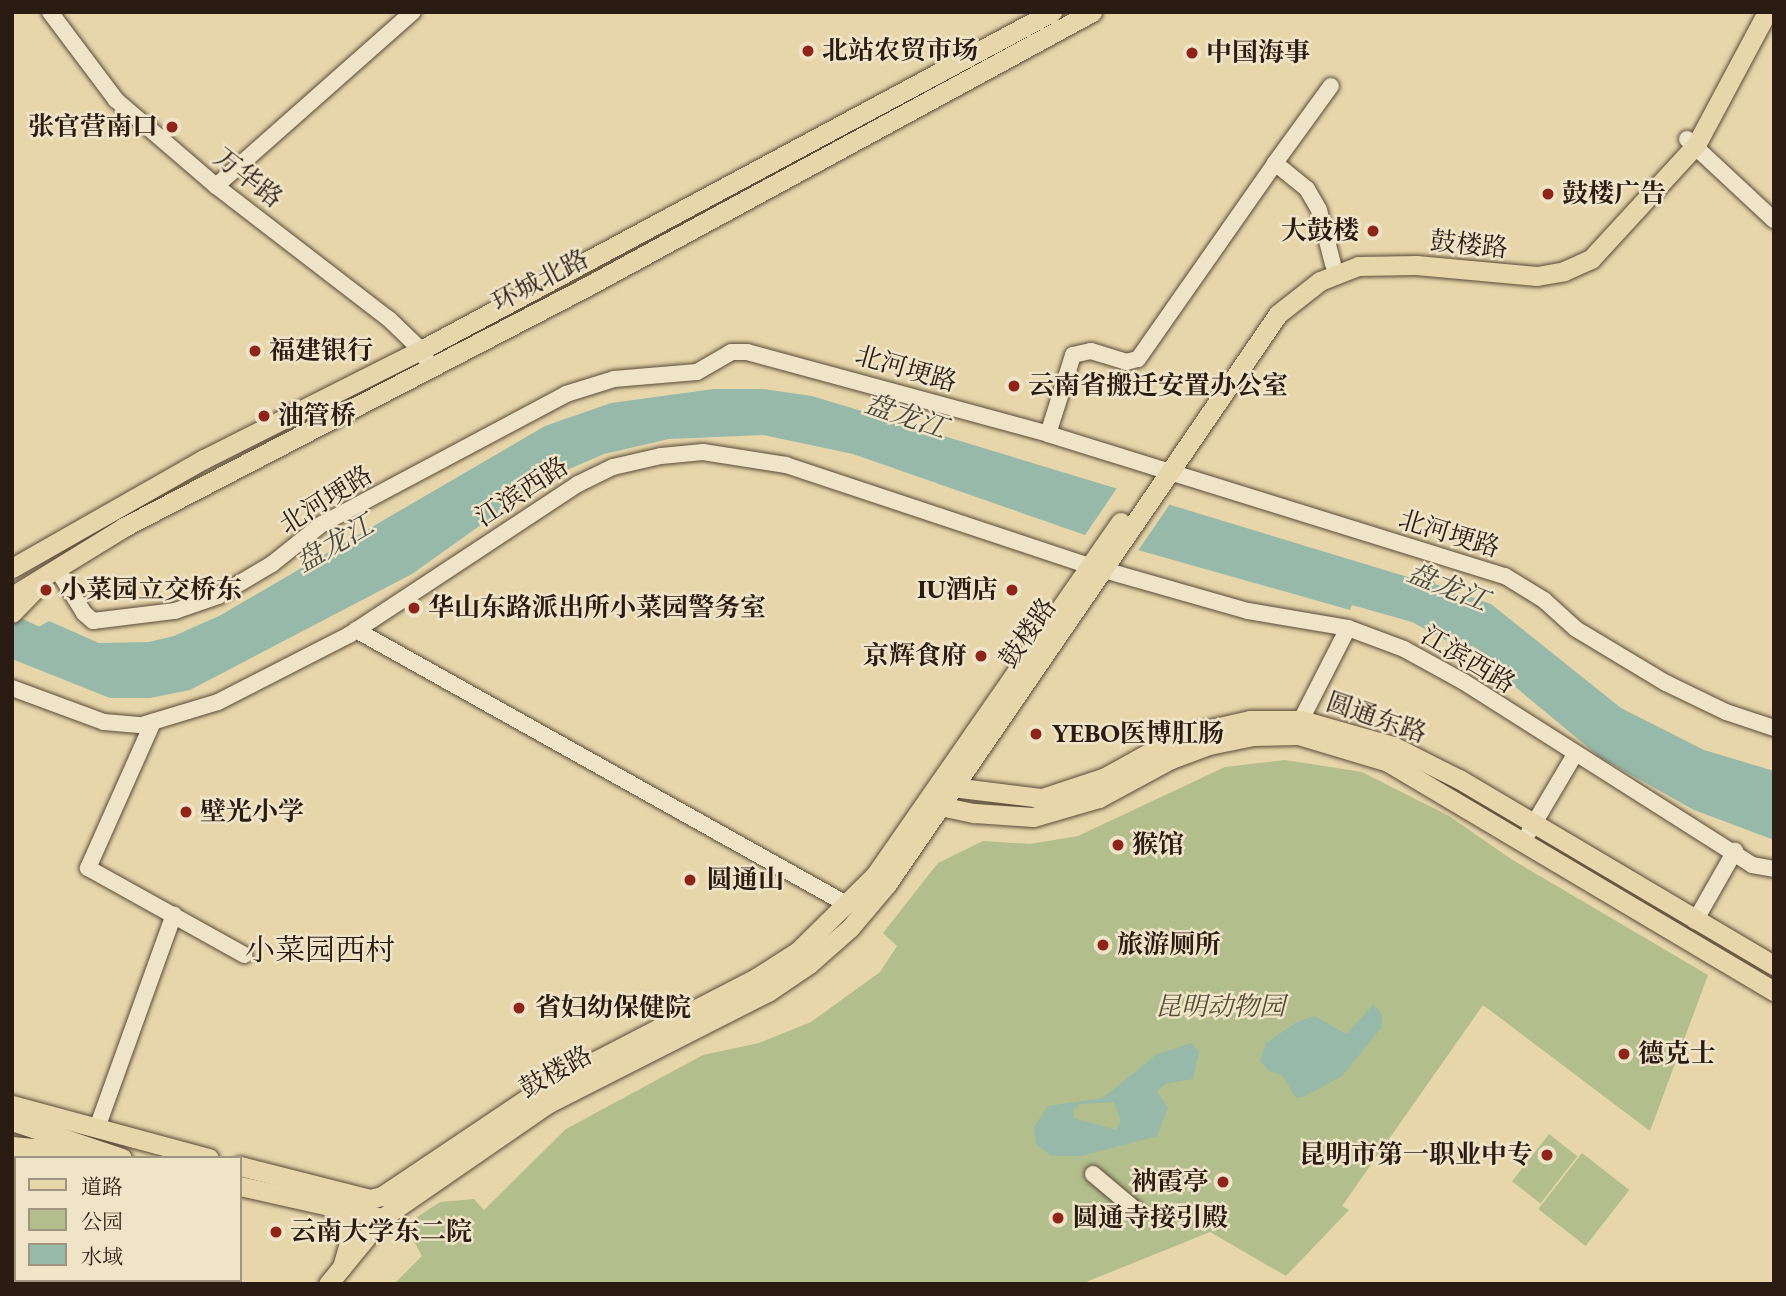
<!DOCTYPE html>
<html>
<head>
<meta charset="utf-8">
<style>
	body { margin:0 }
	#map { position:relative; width:1786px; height:1296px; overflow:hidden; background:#e7d6aa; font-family:"EB Garamond","Noto Serif SC",serif }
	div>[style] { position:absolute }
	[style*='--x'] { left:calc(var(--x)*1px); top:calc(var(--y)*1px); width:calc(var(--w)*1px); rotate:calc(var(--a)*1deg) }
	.green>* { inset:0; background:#b2be8b; transform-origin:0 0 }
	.water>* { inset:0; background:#97b9a9 }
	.pier>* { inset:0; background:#e7d6aa }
	.river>* { height:24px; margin:-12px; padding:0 12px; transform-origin:12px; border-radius:12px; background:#97b9a9 }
	.roads { filter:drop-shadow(0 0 2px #594a39) drop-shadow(0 0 2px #594a39) }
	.minor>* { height:16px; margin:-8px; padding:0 8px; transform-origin:8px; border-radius:8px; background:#efe4c8 }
	.major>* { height:19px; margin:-9.5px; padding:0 9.5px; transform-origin:9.5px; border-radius:9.5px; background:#e7d6aa }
	.dots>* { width:19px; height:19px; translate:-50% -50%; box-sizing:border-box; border:4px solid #efe4c8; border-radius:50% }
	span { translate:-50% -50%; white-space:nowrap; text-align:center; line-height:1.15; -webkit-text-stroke:5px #efe4c8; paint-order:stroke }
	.poi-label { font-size:26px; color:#2a1b13; font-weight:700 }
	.left { translate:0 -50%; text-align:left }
	.right { translate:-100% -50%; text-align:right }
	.street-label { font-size:26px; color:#2a1b13 }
	.park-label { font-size:26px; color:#534c37; font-style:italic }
	.water-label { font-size:28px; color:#4b4a40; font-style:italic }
	.quarter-label { font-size:30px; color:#2a1b13 }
	.frame { position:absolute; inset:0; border:14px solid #2a1b13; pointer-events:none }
	.legend { position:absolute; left:14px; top:1156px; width:228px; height:126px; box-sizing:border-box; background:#efe4c8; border:2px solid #a09480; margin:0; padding:9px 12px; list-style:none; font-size:21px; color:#2a1b13 }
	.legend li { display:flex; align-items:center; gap:14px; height:35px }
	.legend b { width:35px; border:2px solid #a09480 }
</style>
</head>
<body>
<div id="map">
	<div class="green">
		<div style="clip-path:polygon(1285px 760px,1362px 772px,1449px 816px,1511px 859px,1708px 975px,1650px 1131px,1483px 1005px,1342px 1206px,1349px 1210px,1286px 1276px,1210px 1232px,1081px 1284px,394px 1284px,422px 1256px,405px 1225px,440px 1202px,474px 1199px,484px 1210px,566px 1129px,703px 1055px,759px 1043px,811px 1022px,880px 972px,897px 946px,883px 933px,938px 863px,983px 841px,1030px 844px,1078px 836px,1225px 767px)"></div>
		<div style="left:1549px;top:1134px;width:36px;height:60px;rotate:38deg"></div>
		<div style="left:1582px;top:1153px;width:60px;height:71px;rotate:38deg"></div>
	</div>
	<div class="water">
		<div style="clip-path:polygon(714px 389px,763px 389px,812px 396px,1411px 578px,1430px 569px,1435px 584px,1491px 604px,1621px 708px,1704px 750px,1774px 771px,1774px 840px,1694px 810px,1601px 758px,1484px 661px,1412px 622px,1352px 605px,1350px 610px,1085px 535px,853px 454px,763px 435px,669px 439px,604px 454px,544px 480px,412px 574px,190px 690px,150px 698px,110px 698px,12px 659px,12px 642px,49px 621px,99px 643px,149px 642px,174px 636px,221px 615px,545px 426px,611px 403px)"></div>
		<div style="clip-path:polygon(1374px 1004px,1382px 1015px,1381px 1028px,1342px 1076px,1303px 1097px,1296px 1098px,1282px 1075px,1269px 1071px,1260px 1061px,1266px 1043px,1297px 1022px,1315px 1016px,1346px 1034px)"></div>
		<div style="clip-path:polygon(evenodd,1192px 1043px,1199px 1052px,1193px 1079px,1165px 1084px,1157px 1092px,1168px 1108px,1157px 1136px,1082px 1156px,1052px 1156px,1036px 1144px,1034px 1127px,1048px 1106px,1103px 1098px,1157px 1054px,1192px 1043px,1114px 1102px,1121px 1121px,1116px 1130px,1074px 1118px,1073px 1110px,1080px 1104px,1114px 1102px)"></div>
	</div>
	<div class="pier">
		<div style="clip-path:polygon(1117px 488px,1170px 504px,1137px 552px,1083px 538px)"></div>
	</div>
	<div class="river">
		<div style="--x:12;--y:627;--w:49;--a:25.5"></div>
	</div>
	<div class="roads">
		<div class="minor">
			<div style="--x:50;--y:12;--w:110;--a:53.1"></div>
			<div style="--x:116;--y:100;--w:132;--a:40.7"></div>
			<div style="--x:216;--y:186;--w:218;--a:37.6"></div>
			<div style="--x:389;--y:319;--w:45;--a:44.1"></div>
			<div style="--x:421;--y:350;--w:18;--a:61"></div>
			<div style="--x:1687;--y:139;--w:119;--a:43"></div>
			<div style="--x:1275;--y:163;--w:95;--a:-54"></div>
			<div style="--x:216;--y:186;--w:263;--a:-41.5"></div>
			<div style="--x:1048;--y:434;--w:83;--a:-72.4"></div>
			<div style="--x:1073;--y:355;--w:18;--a:-13"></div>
			<div style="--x:1091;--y:351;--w:37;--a:17"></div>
			<div style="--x:1126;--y:362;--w:12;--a:-14"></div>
			<div style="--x:1138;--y:359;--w:239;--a:-55"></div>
			<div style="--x:1275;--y:163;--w:41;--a:39.1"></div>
			<div style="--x:1307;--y:189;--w:24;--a:60"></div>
			<div style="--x:1319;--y:210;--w:56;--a:75.5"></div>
			<div style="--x:57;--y:569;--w:52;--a:58.5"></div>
			<div style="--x:84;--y:613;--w:12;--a:42"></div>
			<div style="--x:93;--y:621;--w:83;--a:-7"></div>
			<div style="--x:175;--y:611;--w:46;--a:-19.2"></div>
			<div style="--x:218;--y:596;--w:63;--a:-30.7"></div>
			<div style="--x:272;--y:564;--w:64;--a:-38.7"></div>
			<div style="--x:322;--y:524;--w:276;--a:-28"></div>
			<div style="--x:566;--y:394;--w:50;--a:-17.4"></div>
			<div style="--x:614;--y:379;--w:83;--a:-4.8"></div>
			<div style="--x:697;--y:372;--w:39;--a:-30"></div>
			<div style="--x:731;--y:352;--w:16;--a:0"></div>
			<div style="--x:747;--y:352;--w:312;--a:15.2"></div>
			<div style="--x:1048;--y:434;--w:479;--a:17.3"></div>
			<div style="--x:1505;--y:576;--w:46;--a:31.6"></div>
			<div style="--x:1544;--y:600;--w:43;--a:42.2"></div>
			<div style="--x:1576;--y:629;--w:105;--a:31"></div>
			<div style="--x:1666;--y:683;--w:67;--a:25.8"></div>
			<div style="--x:1726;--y:712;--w:51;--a:18.4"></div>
			<div style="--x:1104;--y:570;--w:150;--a:15.9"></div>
			<div style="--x:1248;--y:611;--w:101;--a:9.6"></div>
			<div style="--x:1348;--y:628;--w:60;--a:20.6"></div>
			<div style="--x:1404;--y:649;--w:68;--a:28.8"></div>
			<div style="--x:1464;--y:682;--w:341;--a:32.4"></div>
			<div style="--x:1752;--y:865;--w:22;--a:10"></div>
			<div style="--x:356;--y:630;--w:564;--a:29.2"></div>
			<div style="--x:12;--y:688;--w:98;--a:20.3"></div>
			<div style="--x:104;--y:722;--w:38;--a:5"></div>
			<div style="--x:142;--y:725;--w:79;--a:-16.8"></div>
			<div style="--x:218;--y:702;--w:147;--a:-27.1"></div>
			<div style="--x:349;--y:635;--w:274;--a:-33.4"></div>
			<div style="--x:578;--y:484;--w:39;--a:-26"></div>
			<div style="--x:613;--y:467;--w:49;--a:-12.9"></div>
			<div style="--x:661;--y:456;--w:42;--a:-5.4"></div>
			<div style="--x:703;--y:452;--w:84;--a:8.9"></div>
			<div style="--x:786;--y:465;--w:319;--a:18.4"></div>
			<div style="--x:1301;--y:720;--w:103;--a:-62.9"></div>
			<div style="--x:153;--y:722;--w:160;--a:114"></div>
			<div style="--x:88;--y:868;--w:179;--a:29.1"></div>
			<div style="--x:1529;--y:832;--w:88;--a:-59.4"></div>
			<div style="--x:1695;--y:921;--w:81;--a:-60.3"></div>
			<div style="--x:97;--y:1128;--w:227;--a:-70.2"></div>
			<div style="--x:1093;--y:1174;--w:57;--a:40.1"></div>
		</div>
		<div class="major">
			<div style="--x:12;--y:568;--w:221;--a:-29.6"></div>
			<div style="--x:204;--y:459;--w:243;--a:-26.7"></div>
			<div style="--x:421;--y:350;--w:716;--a:-28.18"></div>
			<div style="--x:12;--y:596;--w:132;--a:-31.6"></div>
			<div style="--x:124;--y:527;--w:521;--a:-27.45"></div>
			<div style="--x:586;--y:287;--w:576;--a:-28.52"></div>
			<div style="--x:12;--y:613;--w:37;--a:-46"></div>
			<div style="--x:943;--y:790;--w:9;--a:-18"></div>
			<div style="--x:952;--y:787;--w:91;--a:7"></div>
			<div style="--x:1042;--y:798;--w:66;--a:-18.4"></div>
			<div style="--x:1105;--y:777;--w:77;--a:-28.9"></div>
			<div style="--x:1172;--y:740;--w:40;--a:-16"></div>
			<div style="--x:1210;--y:729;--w:41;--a:-12.7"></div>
			<div style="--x:1250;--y:720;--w:51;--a:0"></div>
			<div style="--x:1301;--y:720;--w:96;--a:15.8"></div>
			<div style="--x:1393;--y:746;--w:74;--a:26.6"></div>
			<div style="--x:1459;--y:779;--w:366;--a:30.6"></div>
			<div style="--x:934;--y:797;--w:11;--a:56"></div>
			<div style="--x:940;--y:806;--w:35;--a:12"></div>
			<div style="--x:974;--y:813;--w:59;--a:3.9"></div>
			<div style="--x:1033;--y:817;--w:69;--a:-16.1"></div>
			<div style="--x:1099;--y:798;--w:82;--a:-28.4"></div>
			<div style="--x:1171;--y:759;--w:40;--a:-20.2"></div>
			<div style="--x:1209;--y:745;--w:45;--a:-11.6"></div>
			<div style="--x:1253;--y:736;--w:45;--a:-1.3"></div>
			<div style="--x:1298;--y:735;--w:94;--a:16.7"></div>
			<div style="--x:1388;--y:762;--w:449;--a:30.7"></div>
			<div style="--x:12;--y:1105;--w:204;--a:15.1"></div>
			<div style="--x:12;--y:1121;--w:116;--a:18.6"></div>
			<div style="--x:12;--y:1146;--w:74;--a:5.4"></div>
			<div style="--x:240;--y:1166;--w:134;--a:14.2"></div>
			<div style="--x:370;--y:1199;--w:12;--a:-14"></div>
			<div style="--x:382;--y:1196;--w:192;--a:-33.9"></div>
			<div style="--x:541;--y:1089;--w:242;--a:-27.3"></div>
			<div style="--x:756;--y:978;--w:50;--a:-32.7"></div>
			<div style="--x:798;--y:951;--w:108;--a:-44.6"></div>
			<div style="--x:875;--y:875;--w:430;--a:-55.2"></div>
			<div style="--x:240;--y:1186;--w:146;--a:12.7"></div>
			<div style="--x:382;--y:1218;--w:203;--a:-34.6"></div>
			<div style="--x:549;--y:1103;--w:246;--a:-26.9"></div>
			<div style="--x:768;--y:992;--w:50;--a:-34.3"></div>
			<div style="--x:809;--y:964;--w:55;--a:-41.3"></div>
			<div style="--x:850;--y:928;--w:57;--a:-49.9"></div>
			<div style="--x:887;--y:884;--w:691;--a:-55.55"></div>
			<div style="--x:1278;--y:314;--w:53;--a:-38.2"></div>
			<div style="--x:1320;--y:281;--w:41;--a:-21.5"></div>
			<div style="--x:1358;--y:266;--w:58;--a:-1"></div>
			<div style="--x:1416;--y:265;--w:121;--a:5.2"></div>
			<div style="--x:1537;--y:276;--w:27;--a:-10"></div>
			<div style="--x:1564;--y:271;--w:30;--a:-24"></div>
			<div style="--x:1591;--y:259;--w:155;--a:-47.4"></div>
			<div style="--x:1696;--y:145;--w:151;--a:-61.9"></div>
			<div style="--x:339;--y:1205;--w:36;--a:72"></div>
			<div style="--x:350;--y:1239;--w:29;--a:106"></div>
			<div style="--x:328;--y:1284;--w:85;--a:-50.7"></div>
		</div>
	</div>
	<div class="dots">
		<div style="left:808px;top:51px;background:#8f2418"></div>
		<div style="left:1192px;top:53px;background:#8f2418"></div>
		<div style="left:172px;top:127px;background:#8f2418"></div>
		<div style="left:1548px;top:194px;background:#8f2418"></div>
		<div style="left:1373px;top:231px;background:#8f2418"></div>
		<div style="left:255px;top:351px;background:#8f2418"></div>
		<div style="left:1014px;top:386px;background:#8f2418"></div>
		<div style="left:264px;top:416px;background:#8f2418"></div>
		<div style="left:46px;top:590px;background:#8f2418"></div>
		<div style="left:1012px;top:590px;background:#8f2418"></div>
		<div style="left:414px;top:608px;background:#8f2418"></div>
		<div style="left:981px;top:656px;background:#8f2418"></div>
		<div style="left:1036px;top:734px;background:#8f2418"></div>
		<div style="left:186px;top:812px;background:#8f2418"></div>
		<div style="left:1118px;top:845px;background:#8f2418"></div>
		<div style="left:690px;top:880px;background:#8f2418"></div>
		<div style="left:1103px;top:945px;background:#8f2418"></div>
		<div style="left:519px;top:1008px;background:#8f2418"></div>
		<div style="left:1624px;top:1054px;background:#8f2418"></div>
		<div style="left:1547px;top:1155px;background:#8f2418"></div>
		<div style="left:1223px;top:1182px;background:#8f2418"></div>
		<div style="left:1058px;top:1218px;background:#8f2418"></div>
		<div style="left:276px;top:1232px;background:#8f2418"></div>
	</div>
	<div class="poi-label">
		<span class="left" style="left:822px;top:51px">北站农贸市场</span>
		<span class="left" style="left:1206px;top:53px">中国海事</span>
		<span class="right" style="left:158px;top:127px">张官营南口</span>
		<span class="left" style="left:1562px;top:194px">鼓楼广告</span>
		<span class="right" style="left:1359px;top:231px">大鼓楼</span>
		<span class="left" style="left:269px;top:351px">福建银行</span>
		<span class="left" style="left:1028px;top:386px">云南省搬迁安置办公室</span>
		<span class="left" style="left:278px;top:416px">油管桥</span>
		<span class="left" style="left:60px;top:590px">小菜园立交桥东</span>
		<span class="right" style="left:998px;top:590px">IU酒店</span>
		<span class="left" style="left:428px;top:608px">华山东路派出所小菜园警务室</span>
		<span class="right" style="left:967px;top:656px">京辉食府</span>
		<span class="left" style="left:1052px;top:734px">YEBO医博肛肠</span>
		<span class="left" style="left:200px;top:812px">壁光小学</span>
		<span class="left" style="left:1132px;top:845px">猴馆</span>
		<span class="left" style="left:706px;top:880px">圆通山</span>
		<span class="left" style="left:1117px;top:945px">旅游厕所</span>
		<span class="left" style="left:535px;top:1008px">省妇幼保健院</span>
		<span class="left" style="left:1638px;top:1054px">德克士</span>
		<span class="right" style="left:1533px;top:1155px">昆明市第一职业中专</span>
		<span class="right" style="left:1209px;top:1182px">衲霞亭</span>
		<span class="left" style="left:1072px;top:1218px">圆通寺接引殿</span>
		<span class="left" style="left:290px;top:1232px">云南大学东二院</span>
	</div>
	<div class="street-label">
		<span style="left:248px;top:178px;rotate:38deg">万华路</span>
		<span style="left:1469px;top:245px;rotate:6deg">鼓楼路</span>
		<span style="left:540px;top:281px;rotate:-27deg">环城北路</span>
		<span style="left:906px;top:369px;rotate:16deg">北河埂路</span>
		<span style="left:522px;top:492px;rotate:-33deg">江滨西路</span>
		<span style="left:326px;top:500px;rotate:-32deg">北河埂路</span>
		<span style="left:1449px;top:534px;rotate:17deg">北河埂路</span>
		<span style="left:1028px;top:633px;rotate:-55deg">鼓楼路</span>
		<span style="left:1468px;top:660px;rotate:31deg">江滨西路</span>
		<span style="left:1376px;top:718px;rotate:19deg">圆通东路</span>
		<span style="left:556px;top:1072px;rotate:-29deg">鼓楼路</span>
	</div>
	<div class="park-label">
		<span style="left:1220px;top:1007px">昆明动物园</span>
	</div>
	<div class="water-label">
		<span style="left:906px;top:415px;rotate:19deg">盘龙江</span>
		<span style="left:334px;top:543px;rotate:-30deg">盘龙江</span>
		<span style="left:1448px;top:586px;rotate:22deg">盘龙江</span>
	</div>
	<div class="quarter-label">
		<span style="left:320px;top:950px">小菜园西村</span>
	</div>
	<div class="frame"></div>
	<ul class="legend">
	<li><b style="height:9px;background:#e7d6aa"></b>道路</li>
	<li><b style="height:19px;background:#b2be8b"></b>公园</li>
	<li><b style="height:19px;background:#97b9a9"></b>水域</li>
	</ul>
</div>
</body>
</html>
